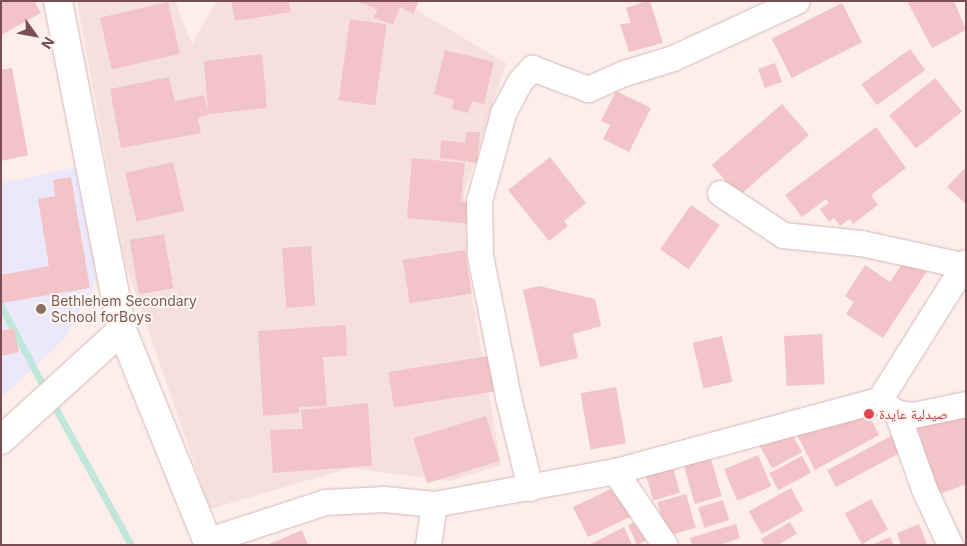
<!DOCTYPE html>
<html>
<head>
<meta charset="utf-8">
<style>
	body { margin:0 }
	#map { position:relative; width:967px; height:546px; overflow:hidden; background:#fdeeec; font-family:Inter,"Noto Naskh Arabic",sans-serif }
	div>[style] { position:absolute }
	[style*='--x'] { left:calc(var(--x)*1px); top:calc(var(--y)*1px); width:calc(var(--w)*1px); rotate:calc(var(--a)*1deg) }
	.residential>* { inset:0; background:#f6e0dd }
	.education>* { inset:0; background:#ebe8f9 }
	.stream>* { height:7px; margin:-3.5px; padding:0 3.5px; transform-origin:3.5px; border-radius:3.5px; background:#c0e7da }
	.building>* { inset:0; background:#f2c4c8; transform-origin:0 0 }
	.roads { filter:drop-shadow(0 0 1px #d4b7b8) drop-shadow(0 0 1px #d4b7b8) }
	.street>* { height:25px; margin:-12.5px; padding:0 12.5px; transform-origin:12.5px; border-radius:12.5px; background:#fff }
	.secondary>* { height:28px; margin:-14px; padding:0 14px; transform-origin:14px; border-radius:14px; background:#fff }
	.dots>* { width:14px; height:14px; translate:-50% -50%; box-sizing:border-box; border:2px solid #fff5f3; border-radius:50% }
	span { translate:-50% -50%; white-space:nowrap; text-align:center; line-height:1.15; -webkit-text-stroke:4px #fff5f3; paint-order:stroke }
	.education-label { font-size:14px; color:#785e54 }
	.left { translate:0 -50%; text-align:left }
	.health-label { font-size:14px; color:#be3a42 }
	.frame { position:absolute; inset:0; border:2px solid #794e53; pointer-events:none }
	.north { position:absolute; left:10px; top:10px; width:50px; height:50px; -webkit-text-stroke:4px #fff5f3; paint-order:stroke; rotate:122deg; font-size:14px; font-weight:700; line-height:20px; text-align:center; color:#794e53 }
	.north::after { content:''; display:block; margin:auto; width:18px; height:22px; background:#794e53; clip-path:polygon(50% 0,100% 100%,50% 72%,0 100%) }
</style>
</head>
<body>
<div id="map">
	<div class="residential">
		<div style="clip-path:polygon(77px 1px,175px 1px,192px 44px,217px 1px,401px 1px,506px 63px,464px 194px,468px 272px,501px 465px,449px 481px,350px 468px,210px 509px,125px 263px)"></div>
	</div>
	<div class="education">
		<div style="clip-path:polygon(82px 166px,97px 279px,65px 339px,1px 398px,1px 183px)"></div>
	</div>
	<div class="stream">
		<div style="--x:1;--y:306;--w:96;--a:62.1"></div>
		<div style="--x:51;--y:400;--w:166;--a:61.1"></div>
	</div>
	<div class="building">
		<div style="clip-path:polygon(1px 1px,34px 1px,41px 13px,1px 35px)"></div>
		<div style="clip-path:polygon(231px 1px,289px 1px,291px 12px,235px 21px)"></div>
		<div style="clip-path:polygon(357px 1px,419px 1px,413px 14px,400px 7px,393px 25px,373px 17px,378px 10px)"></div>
		<div style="clip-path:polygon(646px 1px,650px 1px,663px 43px,629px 52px,620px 24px,631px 23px,626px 8px)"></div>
		<div style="clip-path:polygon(907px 1px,954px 1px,966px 30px,932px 48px)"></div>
		<div style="left:168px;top:2px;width:53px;height:70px;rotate:77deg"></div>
		<div style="left:842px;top:3px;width:44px;height:79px;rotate:63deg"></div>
		<div style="left:350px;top:19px;width:37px;height:82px;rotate:8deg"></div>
		<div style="left:910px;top:49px;width:26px;height:60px;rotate:54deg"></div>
		<div style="clip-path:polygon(445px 50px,494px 62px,484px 104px,472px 101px,468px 113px,452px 109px,454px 100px,434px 94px)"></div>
		<div style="clip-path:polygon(262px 54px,267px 108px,209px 114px,198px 118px,201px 133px,121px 148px,110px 89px,169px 77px,175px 101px,204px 95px,208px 113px,204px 61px)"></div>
		<div style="left:775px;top:63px;width:20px;height:18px;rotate:70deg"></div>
		<div style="clip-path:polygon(12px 68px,28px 155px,1px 161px,1px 70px)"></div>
		<div style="left:935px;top:78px;width:43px;height:59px;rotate:51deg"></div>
		<div style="clip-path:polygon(616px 91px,651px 108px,629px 152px,603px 139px,610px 125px,601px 121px)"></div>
		<div style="left:782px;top:104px;width:41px;height:93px;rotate:49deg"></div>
		<div style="clip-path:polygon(876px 127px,906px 168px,871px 195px,878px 205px,853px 224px,850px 219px,840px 226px,834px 218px,829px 222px,820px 209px,829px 203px,826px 199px,802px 217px,785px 195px)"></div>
		<div style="clip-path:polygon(466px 132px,480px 132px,477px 163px,440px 158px,441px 140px,465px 143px)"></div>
		<div style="clip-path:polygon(550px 157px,586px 203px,564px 221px,568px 226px,549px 241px,508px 190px)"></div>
		<div style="clip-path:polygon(412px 158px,465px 163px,461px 201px,470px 203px,469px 224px,407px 218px)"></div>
		<div style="left:173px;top:162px;width:50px;height:49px;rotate:77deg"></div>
		<div style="clip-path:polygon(966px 167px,966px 204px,947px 187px)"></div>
		<div style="clip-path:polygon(71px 177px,90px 288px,1px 303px,1px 275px,49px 266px,38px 199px,55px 196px,53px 180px)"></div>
		<div style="left:691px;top:205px;width:35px;height:54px;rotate:35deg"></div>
		<div style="left:164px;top:234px;width:55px;height:35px;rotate:80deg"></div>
		<div style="left:311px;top:246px;width:60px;height:29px;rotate:86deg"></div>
		<div style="left:465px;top:250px;width:44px;height:63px;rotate:81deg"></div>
		<div style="clip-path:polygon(906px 258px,927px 271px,883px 338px,846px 314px,854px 302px,845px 296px,865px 265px,890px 282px)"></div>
		<div style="clip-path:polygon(539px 286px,595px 299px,601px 326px,573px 334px,578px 358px,540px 367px,523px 290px)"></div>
		<div style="clip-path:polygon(346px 325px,347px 356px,323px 357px,327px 406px,299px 407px,299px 413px,263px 416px,258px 331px)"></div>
		<div style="clip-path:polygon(14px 328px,19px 352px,1px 356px,1px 331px)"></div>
		<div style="left:822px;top:334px;width:50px;height:38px;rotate:87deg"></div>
		<div style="left:722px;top:336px;width:47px;height:30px;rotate:77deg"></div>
		<div style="left:489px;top:356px;width:36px;height:102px;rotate:81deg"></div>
		<div style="left:616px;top:387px;width:57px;height:36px;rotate:80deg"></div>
		<div style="clip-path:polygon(368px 403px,372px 466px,273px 473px,270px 430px,303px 429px,301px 410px)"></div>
		<div style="clip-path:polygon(865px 407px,879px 435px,815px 470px,792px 425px)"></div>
		<div style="clip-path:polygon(962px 411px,966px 421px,966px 484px,940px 494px,917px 428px)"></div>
		<div style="left:486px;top:416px;width:47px;height:76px;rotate:73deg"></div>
		<div style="left:787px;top:425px;width:31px;height:34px;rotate:61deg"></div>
		<div style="left:895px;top:434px;width:19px;height:77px;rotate:62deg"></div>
		<div style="left:709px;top:452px;width:46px;height:28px;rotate:74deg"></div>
		<div style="left:758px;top:455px;width:34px;height:37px;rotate:67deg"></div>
		<div style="left:802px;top:456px;width:19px;height:37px;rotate:62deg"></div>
		<div style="left:671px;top:461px;width:33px;height:28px;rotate:74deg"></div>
		<div style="left:791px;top:488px;width:26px;height:48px;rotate:61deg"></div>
		<div style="clip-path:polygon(611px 489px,632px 516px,588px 537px,573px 507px)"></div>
		<div style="left:686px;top:494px;width:35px;height:30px;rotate:74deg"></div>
		<div style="left:871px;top:499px;width:35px;height:30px;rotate:61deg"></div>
		<div style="left:723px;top:500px;width:21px;height:26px;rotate:73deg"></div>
		<div style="clip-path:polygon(638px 521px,652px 537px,637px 545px,628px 525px)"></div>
		<div style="clip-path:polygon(790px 522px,797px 534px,778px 545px,764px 545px,761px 539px)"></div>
		<div style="clip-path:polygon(736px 524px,740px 538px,719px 545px,692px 545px,690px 538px)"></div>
		<div style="clip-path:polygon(919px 524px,927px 545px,901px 545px,897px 533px)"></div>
		<div style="clip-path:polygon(624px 527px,632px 545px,589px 545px)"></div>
		<div style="clip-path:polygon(302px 530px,308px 545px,267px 545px)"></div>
		<div style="clip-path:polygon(890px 537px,894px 545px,871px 545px)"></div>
	</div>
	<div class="roads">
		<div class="street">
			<div style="--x:720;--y:193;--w:76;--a:33.7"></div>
			<div style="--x:783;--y:235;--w:78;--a:5.9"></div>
			<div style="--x:861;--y:243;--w:103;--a:12.3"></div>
			<div style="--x:879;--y:400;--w:22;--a:36"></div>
			<div style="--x:897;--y:413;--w:81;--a:70.4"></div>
			<div style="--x:924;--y:489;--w:62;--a:65.1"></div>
			<div style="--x:897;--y:413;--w:16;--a:7"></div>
			<div style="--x:913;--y:415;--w:54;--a:-11.7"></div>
			<div style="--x:615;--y:471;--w:89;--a:56"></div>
			<div style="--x:530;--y:488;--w:94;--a:-103.6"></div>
			<div style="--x:508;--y:397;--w:145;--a:-101.2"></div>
			<div style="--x:480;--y:255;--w:54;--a:-91.1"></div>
			<div style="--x:479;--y:201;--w:91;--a:-74.7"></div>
			<div style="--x:503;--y:113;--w:36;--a:-62"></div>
			<div style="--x:520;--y:81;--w:18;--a:-47"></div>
			<div style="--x:532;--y:68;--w:60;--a:20.6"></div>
			<div style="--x:588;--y:89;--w:39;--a:-24"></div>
			<div style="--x:624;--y:73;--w:51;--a:-17"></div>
			<div style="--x:673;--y:58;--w:136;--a:-24.7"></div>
			<div style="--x:206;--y:541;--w:125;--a:-18.1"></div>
			<div style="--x:325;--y:502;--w:59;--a:-2.9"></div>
			<div style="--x:384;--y:499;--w:50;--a:5.7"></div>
			<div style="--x:434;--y:504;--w:184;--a:-10.3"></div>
			<div style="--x:615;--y:471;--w:273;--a:-15.1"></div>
			<div style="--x:879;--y:400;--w:163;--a:-57.8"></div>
			<div style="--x:428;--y:545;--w:41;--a:-81.7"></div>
		</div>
		<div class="secondary">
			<div style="--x:58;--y:1;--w:335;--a:79"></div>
			<div style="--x:122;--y:330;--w:232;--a:68"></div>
			<div style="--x:1;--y:440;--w:164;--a:-42.3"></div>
		</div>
	</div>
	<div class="dots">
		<div style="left:41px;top:309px;background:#8d6e63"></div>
		<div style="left:869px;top:414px;background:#e0444e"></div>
	</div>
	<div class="education-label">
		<span class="left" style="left:51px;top:309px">Bethlehem Secondary<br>School forBoys</span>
	</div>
	<div class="health-label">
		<span class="left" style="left:879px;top:414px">صيدلية عايدة</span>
	</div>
	<div class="frame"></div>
	<div class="north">N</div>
</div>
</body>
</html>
